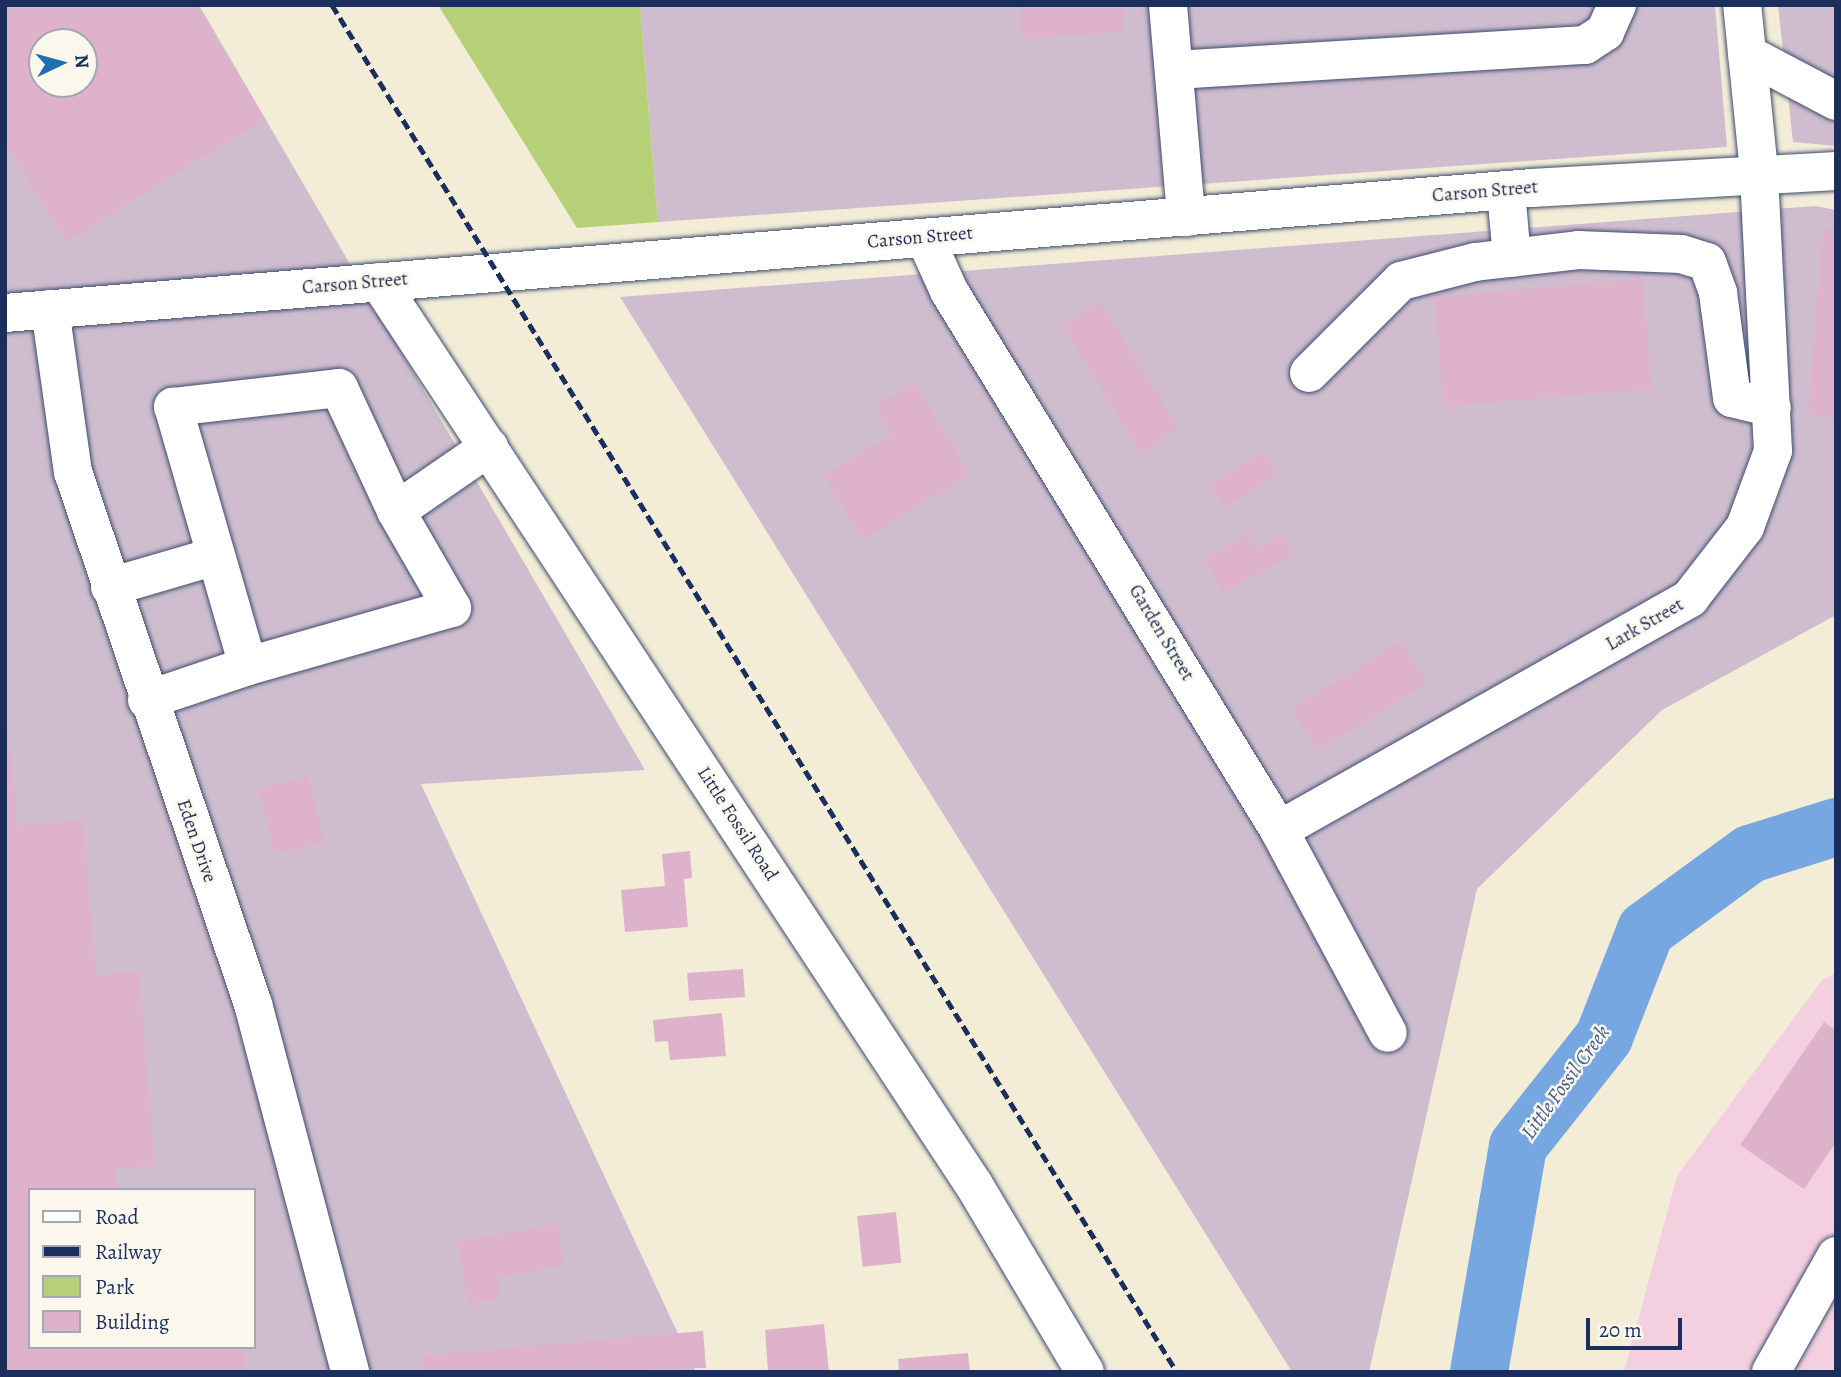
<!DOCTYPE html>
<html>
<head>
<meta charset="utf-8">
<style>
	body { margin:0 }
	#map { position:relative; width:1841px; height:1377px; overflow:hidden; background:#f3edd7; font-family:Alegreya,serif }
	div>[style] { position:absolute }
	[style*='--x'] { left:calc(var(--x)*1px); top:calc(var(--y)*1px); width:calc(var(--w)*1px); rotate:calc(var(--a)*1deg) }
	.built>* { inset:0; background:#f3cfe0 }
	.industrial>* { inset:0; background:#cfbdcf }
	.green>* { inset:0; background:#b5d076 }
	.river>* { height:58px; margin:-29px; padding:0 29px; transform-origin:29px; border-radius:29px; background:#77a7e1 }
	.building>* { inset:0; background:#deb2cb; transform-origin:0 0 }
	.roads { filter:drop-shadow(0 0 2px #3b4c70) drop-shadow(0 0 2px #3b4c70) }
	.minor>* { height:38px; margin:-19px; padding:0 19px; transform-origin:19px; border-radius:19px; background:#fff }
	.rail>* { height:5px; margin-top:-2.5px; transform-origin:0; background:repeating-linear-gradient(90deg,#1b2f5e 0 10px,transparent 0 15px) }
	span { translate:-50% -50%; white-space:nowrap; text-align:center; line-height:1.15; -webkit-text-stroke:5px #fbf7ec; paint-order:stroke }
	.street-label { font-size:19px; color:#1b2f5e }
	.water-label { font-size:21px; color:#3b598c; font-style:italic }
	.frame { position:absolute; inset:0; border:7px solid #1b2f5e; pointer-events:none }
	.legend { position:absolute; left:28px; top:1188px; width:228px; height:161px; box-sizing:border-box; background:#fbf7ec; border:2px solid #a1a7b3; margin:0; padding:9px 12px; list-style:none; font-size:21px; color:#1b2f5e }
	.legend li { display:flex; align-items:center; gap:14px; height:35px }
	.legend b { width:35px; border:2px solid #a1a7b3 }
	.north { position:absolute; left:28px; top:28px; width:70px; height:70px; box-sizing:border-box; background:#fbf7ec; border:2px solid #a1a7b3; border-radius:50%; rotate:85deg; font-size:19px; font-weight:700; line-height:28px; text-align:center; color:#1b2f5e }
	.north::after { content:''; display:block; margin:auto; width:24px; height:32px; background:#1f6fb2; clip-path:polygon(50% 0,100% 100%,50% 72%,0 100%) }
	.scale { position:absolute; left:1586px; top:1318px; width:96px; height:32px; box-sizing:border-box; border:4px solid #1b2f5e; border-top:0; padding-left:9px; font-size:21px; line-height:24px; white-space:nowrap; color:#1b2f5e; -webkit-text-stroke:5px #fbf7ec; paint-order:stroke }
</style>
</head>
<body>
<div id="map">
	<div class="built">
		<div style="clip-path:polygon(1836px 973px,1836px 1372px,1624px 1372px,1677px 1176px,1822px 980px)"></div>
	</div>
	<div class="industrial">
		<div style="clip-path:polygon(evenodd,5px 5px,199px 5px,645px 770px,421px 784px,696px 1372px,5px 1372px,5px 5px,42px 42px,84px 42px,84px 84px,42px 84px,42px 42px,5px 5px,30px 1190px,254px 1190px,254px 1347px,30px 1347px,30px 1190px)"></div>
		<div style="clip-path:polygon(640px 5px,1715px 5px,1727px 147px,658px 222px)"></div>
		<div style="clip-path:polygon(1778px 5px,1836px 5px,1836px 146px,1793px 142px)"></div>
		<div style="clip-path:polygon(1815px 206px,1836px 210px,1836px 615px,1662px 710px,1477px 889px,1369px 1372px,1292px 1372px,620px 297px)"></div>
	</div>
	<div class="green">
		<div style="clip-path:polygon(438px 5px,640px 5px,658px 222px,577px 228px)"></div>
	</div>
	<div class="river">
		<div style="--x:1479;--y:1372;--w:229;--a:-80.2"></div>
		<div style="--x:1518;--y:1146;--w:139;--a:-51.7"></div>
		<div style="--x:1604;--y:1037;--w:115;--a:-68.6"></div>
		<div style="--x:1646;--y:930;--w:129;--a:-36.2"></div>
		<div style="--x:1750;--y:854;--w:90;--a:-17.4"></div>
	</div>
	<div class="building">
		<div style="clip-path:polygon(evenodd,5px 5px,196px 5px,265px 119px,66px 242px,5px 142px,5px 5px,42px 42px,84px 42px,84px 84px,42px 84px,42px 42px)"></div>
		<div style="clip-path:polygon(1020px 5px,1122px 5px,1124px 32px,1022px 39px)"></div>
		<div style="clip-path:polygon(1823px 229px,1836px 230px,1836px 417px,1808px 414px)"></div>
		<div style="left:1642px;top:279px;width:110px;height:209px;rotate:85deg"></div>
		<div style="left:1100px;top:302px;width:149px;height:45px;rotate:58deg"></div>
		<div style="clip-path:polygon(914px 382px,970px 474px,863px 540px,824px 476px,892px 434px,875px 407px)"></div>
		<div style="left:1264px;top:452px;width:27px;height:63px;rotate:59deg"></div>
		<div style="clip-path:polygon(1283px 534px,1294px 555px,1223px 593px,1204px 558px,1248px 535px,1255px 549px)"></div>
		<div style="left:1401px;top:641px;width:49px;height:129px;rotate:58deg"></div>
		<div style="clip-path:polygon(5px 701px,18px 826px,83px 820px,96px 975px,139px 971px,155px 1165px,115px 1169px,117px 1190px,30px 1190px,30px 1347px,244px 1347px,246px 1372px,5px 1372px)"></div>
		<div style="left:308px;top:776px;width:68px;height:51px;rotate:76deg"></div>
		<div style="clip-path:polygon(690px 851px,692px 878px,684px 879px,688px 927px,625px 932px,621px 890px,665px 886px,662px 854px)"></div>
		<div style="left:743px;top:969px;width:28px;height:56px;rotate:86deg"></div>
		<div style="clip-path:polygon(722px 1013px,726px 1056px,670px 1060px,668px 1041px,655px 1042px,653px 1020px)"></div>
		<div style="clip-path:polygon(1824px 1022px,1836px 1031px,1836px 1142px,1804px 1189px,1740px 1145px)"></div>
		<div style="left:896px;top:1212px;width:51px;height:39px;rotate:84deg"></div>
		<div style="clip-path:polygon(557px 1224px,564px 1266px,498px 1277px,501px 1298px,468px 1304px,457px 1241px)"></div>
		<div style="clip-path:polygon(824px 1324px,829px 1372px,768px 1372px,765px 1330px)"></div>
		<div style="clip-path:polygon(703px 1331px,706px 1368px,423px 1372px,421px 1356px)"></div>
		<div style="clip-path:polygon(968px 1353px,970px 1372px,899px 1372px,898px 1359px)"></div>
	</div>
	<div class="roads">
		<div class="minor">
			<div style="--x:1168;--y:5;--w:213;--a:85.1"></div>
			<div style="--x:1747;--y:54;--w:101;--a:27.8"></div>
			<div style="--x:1175;--y:70;--w:411;--a:-3.5"></div>
			<div style="--x:1585;--y:45;--w:24;--a:-33"></div>
			<div style="--x:1605;--y:32;--w:30;--a:-66"></div>
			<div style="--x:1506;--y:191;--w:67;--a:84.9"></div>
			<div style="--x:925;--y:238;--w:58;--a:65.6"></div>
			<div style="--x:949;--y:291;--w:632;--a:58.52"></div>
			<div style="--x:1279;--y:830;--w:230;--a:61.8"></div>
			<div style="--x:379;--y:282;--w:1081;--a:56.62"></div>
			<div style="--x:974;--y:1185;--w:217;--a:59.3"></div>
			<div style="--x:50;--y:309;--w:165;--a:82"></div>
			<div style="--x:73;--y:472;--w:562;--a:71.31"></div>
			<div style="--x:253;--y:1004;--w:381;--a:75.2"></div>
			<div style="--x:5;--y:313;--w:1532;--a:-4.68"></div>
			<div style="--x:1532;--y:188;--w:304;--a:-3.2"></div>
			<div style="--x:1309;--y:373;--w:130;--a:-45"></div>
			<div style="--x:1401;--y:281;--w:76;--a:-14.4"></div>
			<div style="--x:1475;--y:262;--w:104;--a:-6.6"></div>
			<div style="--x:1578;--y:250;--w:103;--a:2.2"></div>
			<div style="--x:1681;--y:254;--w:27;--a:17"></div>
			<div style="--x:1707;--y:262;--w:33;--a:70"></div>
			<div style="--x:1718;--y:293;--w:106;--a:82.4"></div>
			<div style="--x:1732;--y:398;--w:41;--a:14"></div>
			<div style="--x:396;--y:511;--w:112;--a:60"></div>
			<div style="--x:452;--y:608;--w:212;--a:164.1"></div>
			<div style="--x:248;--y:666;--w:270;--a:-106.1"></div>
			<div style="--x:173;--y:407;--w:167;--a:-6.5"></div>
			<div style="--x:339;--y:388;--w:136;--a:65.1"></div>
			<div style="--x:396;--y:511;--w:113;--a:-34.5"></div>
			<div style="--x:110;--y:587;--w:110;--a:-16.3"></div>
			<div style="--x:147;--y:700;--w:107;--a:-18.6"></div>
			<div style="--x:1279;--y:830;--w:472;--a:-29.4"></div>
			<div style="--x:1690;--y:598;--w:90;--a:-52.2"></div>
			<div style="--x:1745;--y:527;--w:81;--a:-69.8"></div>
			<div style="--x:1773;--y:451;--w:280;--a:-92.9"></div>
			<div style="--x:1759;--y:171;--w:167;--a:-95.8"></div>
			<div style="--x:1771;--y:1372;--w:133;--a:-60.7"></div>
		</div>
	</div>
	<div class="rail">
		<div style="--x:332;--y:5;--w:1607;--a:58.28"></div>
	</div>
	<div class="street-label">
		<span style="left:1485px;top:192px;rotate:-5deg">Carson Street</span>
		<span style="left:920px;top:238px;rotate:-5deg">Carson Street</span>
		<span style="left:355px;top:284px;rotate:-5deg">Carson Street</span>
		<span style="left:1645px;top:625px;rotate:-30deg">Lark Street</span>
		<span style="left:1161px;top:633px;rotate:59deg">Garden Street</span>
		<span style="left:737px;top:824px;rotate:57deg">Little Fossil Road</span>
		<span style="left:196px;top:841px;rotate:71deg">Eden Drive</span>
	</div>
	<div class="water-label">
		<span style="left:1565px;top:1082px;rotate:-54deg">Little Fossil Creek</span>
	</div>
	<div class="frame"></div>
	<ul class="legend">
	<li><b style="height:9px;background:#fff"></b>Road</li>
	<li><b style="height:9px;background:#1b2f5e"></b>Railway</li>
	<li><b style="height:19px;background:#b5d076"></b>Park</li>
	<li><b style="height:19px;background:#deb2cb"></b>Building</li>
	</ul>
	<div class="north">N</div>
	<div class="scale">20 m</div>
</div>
</body>
</html>
